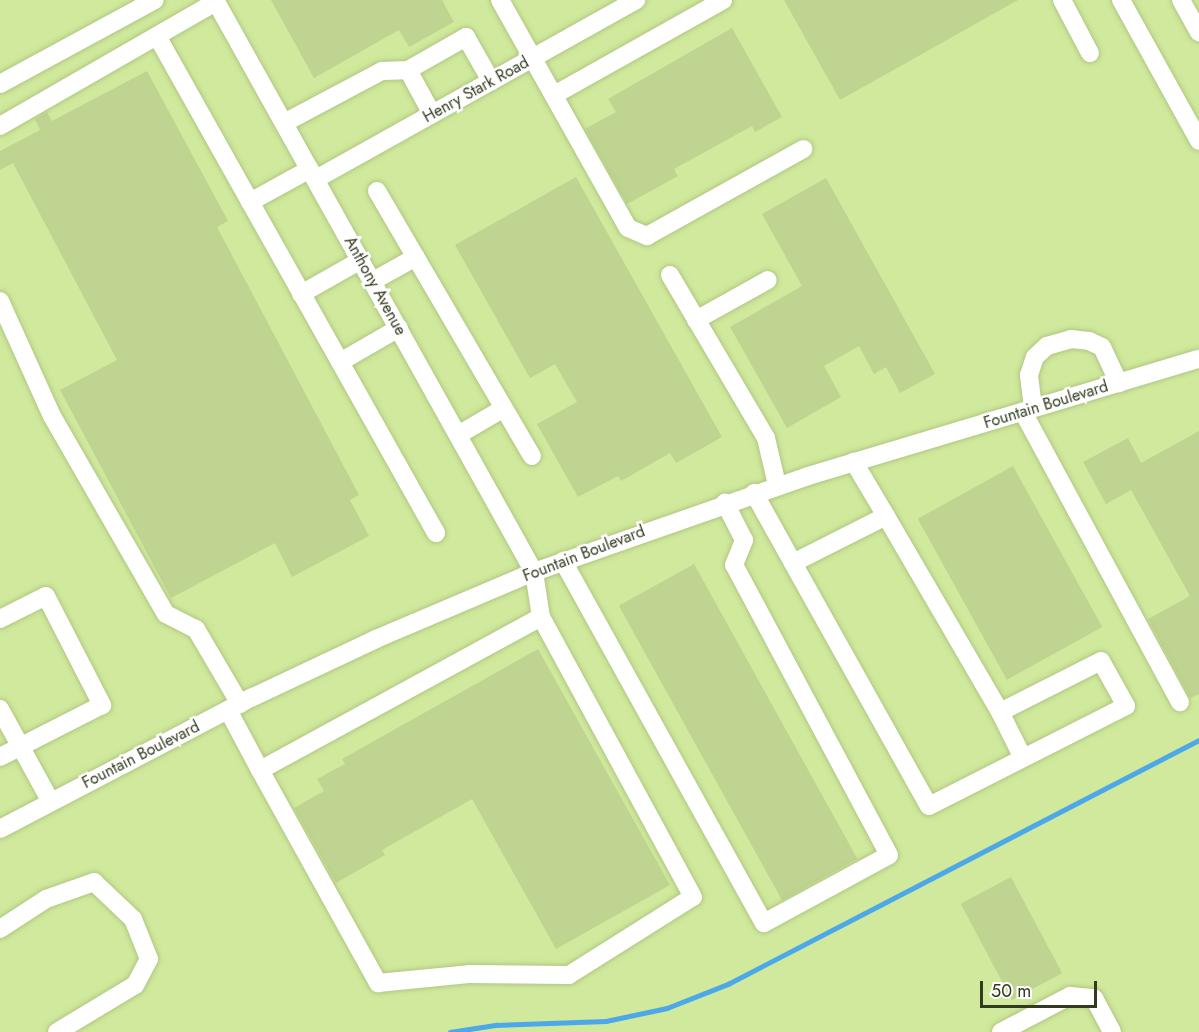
<!DOCTYPE html>
<html>
<head>
<meta charset="utf-8">
<style>
	body { margin:0 }
	#map { position:relative; width:1199px; height:1032px; overflow:hidden; background:#daf0ab; font-family:Jost,sans-serif }
	div>[style] { position:absolute }
	[style*='--x'] { left:calc(var(--x)*1px); top:calc(var(--y)*1px); width:calc(var(--w)*1px); rotate:calc(var(--a)*1deg) }
	.built>* { inset:0; background:#d0e99c; transform-origin:0 0 }
	.stream>* { height:4.5px; margin:-2.25px; padding:0 2.25px; transform-origin:2.25px; border-radius:2.25px; background:#4ca8e9 }
	.building>* { inset:0; background:#bfd490; transform-origin:0 0 }
	.roads { filter:drop-shadow(0 0 2px #b1c683) drop-shadow(0 0 2px #b1c683) }
	.minor>* { height:18px; margin:-9px; padding:0 9px; transform-origin:9px; border-radius:9px; background:#fff }
	span { translate:-50% -50%; white-space:nowrap; text-align:center; line-height:1.15; -webkit-text-stroke:5px #fff; paint-order:stroke }
	.street-label { font-size:16px; color:#323b1f }
	.scale { position:absolute; left:980px; top:981px; width:117px; height:27px; box-sizing:border-box; border:3px solid #323b1f; border-top:0; padding-left:8px; font-size:18px; line-height:21px; white-space:nowrap; color:#323b1f; -webkit-text-stroke:4px #fff; paint-order:stroke }
</style>
</head>
<body>
<div id="map">
	<div class="built">
		<div style="left:0;top:0;width:1199px;height:1032px"></div>
	</div>
	<div class="stream">
		<div style="--x:450;--y:1032;--w:47;--a:-8.7"></div>
		<div style="--x:496;--y:1025;--w:110;--a:-2.1"></div>
		<div style="--x:606;--y:1021;--w:62;--a:-12"></div>
		<div style="--x:667;--y:1008;--w:66;--a:-21.5"></div>
		<div style="--x:728;--y:984;--w:530;--a:-27.39"></div>
	</div>
	<div class="building">
		<div style="clip-path:polygon(271px 0,442px 0,454px 22px,409px 47px,399px 30px,314px 78px)"></div>
		<div style="clip-path:polygon(784px 0,1018px 0,840px 100px)"></div>
		<div style="clip-path:polygon(732px 28px,782px 117px,755px 132px,752px 126px,674px 169px,678px 176px,627px 204px,585px 129px,616px 112px,608px 99px)"></div>
		<div style="clip-path:polygon(147px 71px,228px 221px,217px 227px,359px 495px,350px 500px,369px 536px,292px 577px,275px 543px,171px 598px,60px 390px,117px 360px,13px 163px,0 170px,0 151px,40px 130px,35px 119px,47px 112px,52px 121px)"></div>
		<div style="clip-path:polygon(576px 177px,722px 437px,676px 463px,670px 453px,621px 481px,618px 476px,578px 497px,537px 424px,577px 402px,555px 364px,530px 378px,455px 245px)"></div>
		<div style="clip-path:polygon(826px 178px,935px 374px,900px 393px,886px 367px,874px 374px,859px 346px,824px 366px,841px 397px,787px 428px,730px 327px,802px 286px,762px 214px)"></div>
		<div style="clip-path:polygon(1199px 431px,1199px 694px,1190px 698px,1148px 619px,1190px 596px,1131px 490px,1106px 504px,1083px 462px,1128px 438px,1141px 463px)"></div>
		<div style="left:1013px;top:466px;width:184px;height:109px;rotate:61deg"></div>
		<div style="left:694px;top:564px;width:337px;height:86px;rotate:61deg"></div>
		<div style="clip-path:polygon(538px 649px,670px 885px,556px 949px,472px 799px,382px 850px,385px 855px,336px 883px,294px 808px,324px 791px,317px 779px,345px 764px,342px 759px)"></div>
		<div style="left:1011px;top:877px;width:109px;height:57px;rotate:62deg"></div>
	</div>
	<div class="roads">
		<div class="minor">
			<div style="--x:215;--y:0;--w:655;--a:60.85"></div>
			<div style="--x:534;--y:572;--w:46;--a:81.2"></div>
			<div style="--x:541;--y:617;--w:320;--a:151.4"></div>
			<div style="--x:260;--y:770;--w:68;--a:-118.1"></div>
			<div style="--x:500;--y:0;--w:261;--a:60.7"></div>
			<div style="--x:628;--y:228;--w:21;--a:23"></div>
			<div style="--x:647;--y:236;--w:179;--a:-29.1"></div>
			<div style="--x:1062;--y:0;--w:60;--a:62.2"></div>
			<div style="--x:1121;--y:0;--w:161;--a:61"></div>
			<div style="--x:1181;--y:0;--w:37;--a:61"></div>
			<div style="--x:157;--y:36;--w:570;--a:60.69"></div>
			<div style="--x:408;--y:70;--w:67;--a:-29.6"></div>
			<div style="--x:466;--y:37;--w:51;--a:60.4"></div>
			<div style="--x:0;--y:84;--w:176;--a:-28.5"></div>
			<div style="--x:554;--y:95;--w:194;--a:-29.3"></div>
			<div style="--x:284;--y:123;--w:111;--a:-28"></div>
			<div style="--x:382;--y:71;--w:26;--a:-2"></div>
			<div style="--x:408;--y:70;--w:50;--a:61.4"></div>
			<div style="--x:0;--y:126;--w:249;--a:-29.9"></div>
			<div style="--x:316;--y:179;--w:367;--a:-29.2"></div>
			<div style="--x:377;--y:191;--w:307;--a:59.7"></div>
			<div style="--x:250;--y:202;--w:68;--a:-28.8"></div>
			<div style="--x:670;--y:275;--w:189;--a:59.5"></div>
			<div style="--x:766;--y:438;--w:48;--a:76.8"></div>
			<div style="--x:373;--y:281;--w:49;--a:-29.2"></div>
			<div style="--x:301;--y:294;--w:69;--a:-29.5"></div>
			<div style="--x:0;--y:301;--w:126;--a:65.7"></div>
			<div style="--x:52;--y:416;--w:228;--a:60.1"></div>
			<div style="--x:166;--y:614;--w:34;--a:27"></div>
			<div style="--x:196;--y:629;--w:87;--a:59.6"></div>
			<div style="--x:696;--y:320;--w:82;--a:-29.1"></div>
			<div style="--x:340;--y:362;--w:68;--a:-30"></div>
			<div style="--x:1033;--y:408;--w:33;--a:-97"></div>
			<div style="--x:1029;--y:375;--w:19;--a:-72"></div>
			<div style="--x:1035;--y:357;--w:16;--a:-43"></div>
			<div style="--x:1047;--y:346;--w:25;--a:-16"></div>
			<div style="--x:1071;--y:339;--w:18;--a:6"></div>
			<div style="--x:1089;--y:341;--w:14;--a:25"></div>
			<div style="--x:1102;--y:347;--w:40;--a:65"></div>
			<div style="--x:1023;--y:412;--w:330;--a:61.6"></div>
			<div style="--x:458;--y:435;--w:53;--a:-30.4"></div>
			<div style="--x:754;--y:493;--w:80;--a:60.9"></div>
			<div style="--x:793;--y:563;--w:104;--a:-26.8"></div>
			<div style="--x:886;--y:516;--w:63;--a:-120.7"></div>
			<div style="--x:563;--y:561;--w:414;--a:61"></div>
			<div style="--x:764;--y:923;--w:142;--a:-28.5"></div>
			<div style="--x:889;--y:855;--w:329;--a:-118.1"></div>
			<div style="--x:734;--y:565;--w:27;--a:-68"></div>
			<div style="--x:744;--y:540;--w:42;--a:-117.2"></div>
			<div style="--x:793;--y:563;--w:278;--a:60.8"></div>
			<div style="--x:929;--y:806;--w:221;--a:-26.9"></div>
			<div style="--x:1126;--y:706;--w:51;--a:-119.1"></div>
			<div style="--x:1101;--y:661;--w:113;--a:153.2"></div>
			<div style="--x:1000;--y:712;--w:227;--a:-120.2"></div>
			<div style="--x:0;--y:619;--w:51;--a:-26.6"></div>
			<div style="--x:46;--y:596;--w:123;--a:62.8"></div>
			<div style="--x:102;--y:705;--w:114;--a:153"></div>
			<div style="--x:0;--y:709;--w:106;--a:61.3"></div>
			<div style="--x:1000;--y:712;--w:51;--a:63.4"></div>
			<div style="--x:260;--y:770;--w:244;--a:61"></div>
			<div style="--x:378;--y:983;--w:91;--a:-5.6"></div>
			<div style="--x:469;--y:974;--w:100;--a:0.6"></div>
			<div style="--x:569;--y:975;--w:146;--a:-32.2"></div>
			<div style="--x:693;--y:897;--w:319;--a:-118.5"></div>
			<div style="--x:0;--y:829;--w:285;--a:-27.6"></div>
			<div style="--x:253;--y:697;--w:136;--a:-25.2"></div>
			<div style="--x:376;--y:639;--w:172;--a:-23"></div>
			<div style="--x:534;--y:572;--w:290;--a:-19.3"></div>
			<div style="--x:808;--y:476;--w:408;--a:-16.7"></div>
			<div style="--x:0;--y:929;--w:55;--a:-33.1"></div>
			<div style="--x:46;--y:899;--w:51;--a:-19.5"></div>
			<div style="--x:94;--y:882;--w:54;--a:43.5"></div>
			<div style="--x:133;--y:919;--w:43;--a:68.2"></div>
			<div style="--x:149;--y:959;--w:30;--a:118"></div>
			<div style="--x:135;--y:985;--w:91;--a:148.9"></div>
			<div style="--x:1001;--y:1032;--w:78;--a:-27.6"></div>
			<div style="--x:1070;--y:996;--w:24;--a:5"></div>
			<div style="--x:1094;--y:998;--w:38;--a:62"></div>
		</div>
	</div>
	<div class="street-label">
		<span style="left:476px;top:90px;rotate:-29deg">Henry Stark Road</span>
		<span style="left:375px;top:286px;rotate:61deg">Anthony Avenue</span>
		<span style="left:1046px;top:405px;rotate:-17deg">Fountain Boulevard</span>
		<span style="left:584px;top:554px;rotate:-21deg">Fountain Boulevard</span>
		<span style="left:141px;top:755px;rotate:-27deg">Fountain Boulevard</span>
	</div>
	<div class="scale">50 m</div>
</div>
</body>
</html>
